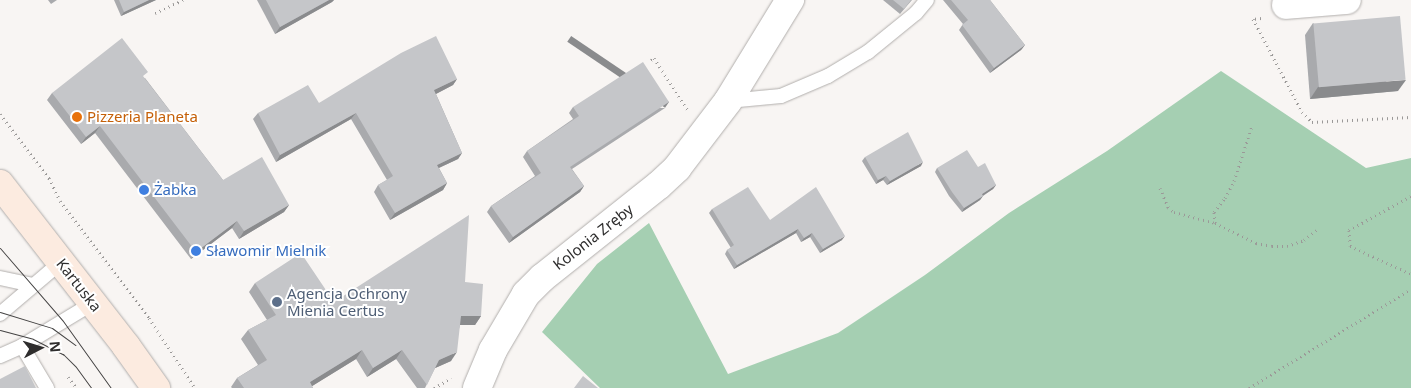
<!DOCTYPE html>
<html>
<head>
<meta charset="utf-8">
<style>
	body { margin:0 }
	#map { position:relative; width:1411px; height:388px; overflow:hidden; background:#f8f5f3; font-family:"Noto Sans",sans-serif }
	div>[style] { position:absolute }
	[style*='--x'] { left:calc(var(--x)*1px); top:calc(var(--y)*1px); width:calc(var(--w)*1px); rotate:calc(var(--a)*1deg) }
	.green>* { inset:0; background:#a5cfb2 }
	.path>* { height:3px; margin-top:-1.5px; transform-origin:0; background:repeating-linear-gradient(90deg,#9b9998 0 1px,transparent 0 5px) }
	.roads { filter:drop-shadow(0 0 1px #b1aeac) drop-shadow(0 0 1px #b1aeac) }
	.lane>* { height:14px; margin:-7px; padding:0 7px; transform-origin:7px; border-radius:7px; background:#fff }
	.street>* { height:28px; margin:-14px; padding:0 14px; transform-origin:14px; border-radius:14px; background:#fff }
	.secondary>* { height:28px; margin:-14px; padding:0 14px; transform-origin:14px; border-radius:14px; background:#fcebe0 }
	.tram>* { height:1px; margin:-0.5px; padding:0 0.5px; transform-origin:0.5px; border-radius:0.5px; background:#444343 }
	.wall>* { inset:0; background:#a9aaad }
	.shaded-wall>* { inset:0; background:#8a8b8d; transform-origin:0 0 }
	.building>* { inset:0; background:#c5c6c9; transform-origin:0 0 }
	.dots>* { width:14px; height:14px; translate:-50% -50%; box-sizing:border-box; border:2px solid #fff; border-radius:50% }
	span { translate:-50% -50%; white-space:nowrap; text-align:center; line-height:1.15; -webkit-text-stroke:4px #fff; paint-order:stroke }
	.food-label { font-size:15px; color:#c56008 }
	.left { translate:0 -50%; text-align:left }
	.shop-label { font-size:15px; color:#366cbe }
	.street-label { font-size:15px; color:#2e2d2d }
	.service-label { font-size:15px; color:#4e5e75 }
	.north { position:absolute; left:15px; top:323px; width:50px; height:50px; -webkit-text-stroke:4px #fff; paint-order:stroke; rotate:85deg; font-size:14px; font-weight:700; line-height:20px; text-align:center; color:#2e2d2d }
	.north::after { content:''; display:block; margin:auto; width:18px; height:22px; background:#2e2d2d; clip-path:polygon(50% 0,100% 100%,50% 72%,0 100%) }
</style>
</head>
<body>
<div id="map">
	<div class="green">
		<div style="clip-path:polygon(1221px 71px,1366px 168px,1411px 158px,1411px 388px,600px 388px,542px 332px,597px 264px,649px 223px,728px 374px,838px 333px,925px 275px,1009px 213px,1107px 151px)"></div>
	</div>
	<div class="path">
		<div style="--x:155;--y:13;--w:31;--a:-25"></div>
		<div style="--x:1261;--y:18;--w:8;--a:173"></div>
		<div style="--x:1253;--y:19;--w:105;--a:62.2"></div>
		<div style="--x:1302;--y:112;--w:14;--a:45"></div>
		<div style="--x:1312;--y:122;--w:99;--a:-2.9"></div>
		<div style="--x:651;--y:60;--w:4;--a:-34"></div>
		<div style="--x:654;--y:58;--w:61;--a:57.1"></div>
		<div style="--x:0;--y:114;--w:81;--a:52.6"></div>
		<div style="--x:49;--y:178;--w:25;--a:64"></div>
		<div style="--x:60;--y:201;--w:147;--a:52.7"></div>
		<div style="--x:149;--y:318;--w:84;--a:56.7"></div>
		<div style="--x:1160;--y:188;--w:21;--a:67"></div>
		<div style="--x:1168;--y:207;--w:8;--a:40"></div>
		<div style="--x:1174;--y:212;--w:42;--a:15"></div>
		<div style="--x:1215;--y:223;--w:11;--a:-95"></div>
		<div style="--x:1214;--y:212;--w:18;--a:-52"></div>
		<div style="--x:1225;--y:198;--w:19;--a:-62"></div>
		<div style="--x:1234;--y:181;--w:58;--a:-71.9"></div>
		<div style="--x:1411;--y:196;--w:71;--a:151.3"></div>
		<div style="--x:1349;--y:230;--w:16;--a:86"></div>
		<div style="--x:1350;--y:246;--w:67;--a:24.7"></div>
		<div style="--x:1215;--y:223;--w:46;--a:26"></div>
		<div style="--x:1256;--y:243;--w:16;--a:11"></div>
		<div style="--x:1272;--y:246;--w:15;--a:0"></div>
		<div style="--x:1287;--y:246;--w:18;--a:-19"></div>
		<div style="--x:1304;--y:240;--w:16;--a:-38"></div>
		<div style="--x:68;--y:377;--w:14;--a:51"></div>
		<div style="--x:434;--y:388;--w:20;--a:-30"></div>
		<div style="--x:1249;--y:388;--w:190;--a:-31.4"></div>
	</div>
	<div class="roads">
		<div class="lane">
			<div style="--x:728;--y:101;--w:53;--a:-5.4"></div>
			<div style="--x:781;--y:96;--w:51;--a:-23.1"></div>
			<div style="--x:828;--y:76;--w:47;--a:-31"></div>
			<div style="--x:868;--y:52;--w:62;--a:-39.1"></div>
			<div style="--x:916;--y:13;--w:17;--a:-50"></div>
			<div style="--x:0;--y:278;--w:34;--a:12"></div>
			<div style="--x:0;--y:314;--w:80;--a:-40.4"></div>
			<div style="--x:22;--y:346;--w:49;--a:59.2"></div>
			<div style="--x:0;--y:356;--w:24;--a:-24"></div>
			<div style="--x:22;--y:346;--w:83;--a:-31.2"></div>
		</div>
		<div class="street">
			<div style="--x:1286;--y:5;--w:61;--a:-4.7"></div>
			<div style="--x:477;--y:388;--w:41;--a:-67.2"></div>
			<div style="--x:493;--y:350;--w:65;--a:-59.5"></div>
			<div style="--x:526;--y:294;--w:23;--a:-45"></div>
			<div style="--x:542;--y:278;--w:149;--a:-38.5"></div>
			<div style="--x:659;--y:185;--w:25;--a:-43"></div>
			<div style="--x:677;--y:168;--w:84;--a:-52.7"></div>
			<div style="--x:728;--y:101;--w:119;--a:-58.5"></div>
		</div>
		<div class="secondary">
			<div style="--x:0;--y:184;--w:205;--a:52.1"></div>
			<div style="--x:126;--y:346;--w:52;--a:54.5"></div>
		</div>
	</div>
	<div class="tram">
		<div style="--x:0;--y:248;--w:96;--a:49.2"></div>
		<div style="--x:63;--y:321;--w:82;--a:54.4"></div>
		<div style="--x:0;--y:312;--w:54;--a:17.1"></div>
		<div style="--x:52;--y:328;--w:29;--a:36"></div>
		<div style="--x:0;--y:330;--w:34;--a:15"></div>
		<div style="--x:33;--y:339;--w:34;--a:27"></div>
		<div style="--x:63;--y:354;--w:18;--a:45"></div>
		<div style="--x:76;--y:367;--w:26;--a:54"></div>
	</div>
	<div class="wall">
		<div style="clip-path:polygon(48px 0,57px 0,51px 4px)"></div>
		<div style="clip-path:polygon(114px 0,156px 0,121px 16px)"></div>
		<div style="clip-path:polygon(257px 0,334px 0,332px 2px,275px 34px)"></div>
		<div style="clip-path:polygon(883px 0,912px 0,900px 14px)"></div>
		<div style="clip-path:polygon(943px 0,990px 0,1025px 45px,1021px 50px,990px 73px,959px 30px,963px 24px)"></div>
		<div style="clip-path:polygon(1313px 23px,1398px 91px,1310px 99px,1305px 35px)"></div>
		<div style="clip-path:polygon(145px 78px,223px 180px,289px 205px,284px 212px,239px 239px,232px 228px,191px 259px,95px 133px,81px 144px,47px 100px,52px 93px)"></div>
		<div style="clip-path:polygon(457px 79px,453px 85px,436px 94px,462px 153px,458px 159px,439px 168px,447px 183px,443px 190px,390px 220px,374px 192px,378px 185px,387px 180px,351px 119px,276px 162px,253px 119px,258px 113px,319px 103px)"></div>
		<div style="clip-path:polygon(573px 107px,665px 108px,572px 169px,584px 186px,580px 192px,509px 243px,487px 212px,491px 206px,535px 176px,523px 157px,527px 151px,573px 119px,569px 113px)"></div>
		<div style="clip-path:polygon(865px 157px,921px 166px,887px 185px,883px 180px,876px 184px,862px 161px)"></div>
		<div style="clip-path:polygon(978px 167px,996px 185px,993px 189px,983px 196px,980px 200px,962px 212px,949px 196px,935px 172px,937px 168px)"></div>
		<div style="clip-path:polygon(712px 209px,770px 220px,842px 240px,820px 253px,810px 237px,801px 242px,796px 233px,734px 269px,725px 254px,727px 250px,731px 248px,709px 213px)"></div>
		<div style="clip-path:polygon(465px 282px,481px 316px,475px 325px,460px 325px,451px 361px,435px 368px,425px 388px,417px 388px,396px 359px,367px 377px,356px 359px,312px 386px,313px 388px,232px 388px,231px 387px,237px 378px,258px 365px,241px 339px,248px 330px,267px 320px,249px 292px,255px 283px,334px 302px)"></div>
	</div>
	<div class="shaded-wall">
		<div style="clip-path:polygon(149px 0,156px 0,121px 16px,124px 12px)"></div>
		<div style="clip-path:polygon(329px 0,334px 0,332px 2px,275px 34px,280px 27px)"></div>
		<div style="clip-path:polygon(1025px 45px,1021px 50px,990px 73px,994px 68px)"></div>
		<div style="clip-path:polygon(457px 79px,453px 85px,430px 97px,434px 90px)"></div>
		<div style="clip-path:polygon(1406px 80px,1398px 91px,1310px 99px,1318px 87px)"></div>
		<div style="left:669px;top:102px;width:7px;height:118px;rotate:124deg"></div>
		<div style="clip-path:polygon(356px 113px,351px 119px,276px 162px,280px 155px)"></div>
		<div style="clip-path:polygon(100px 126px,95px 133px,81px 144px,86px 137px)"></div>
		<div style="clip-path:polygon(462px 153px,458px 159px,432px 171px,437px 165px)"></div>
		<div style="clip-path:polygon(923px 162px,921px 166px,887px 185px,890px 181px)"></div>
		<div style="clip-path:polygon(886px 176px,883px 180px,876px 184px,878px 180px)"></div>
		<div style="clip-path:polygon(447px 183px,443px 190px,390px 220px,395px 213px)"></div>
		<div style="clip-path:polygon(996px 185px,993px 189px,979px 198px,982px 194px)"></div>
		<div style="clip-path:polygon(584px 186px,580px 192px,509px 243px,513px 237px)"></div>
		<div style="clip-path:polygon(983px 196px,980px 200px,962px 212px,964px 208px)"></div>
		<div style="clip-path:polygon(289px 205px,284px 212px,239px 239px,244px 231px)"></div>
		<div style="clip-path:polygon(237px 221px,232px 228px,191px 259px,196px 252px)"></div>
		<div style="clip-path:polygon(798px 229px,796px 233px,734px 269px,737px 265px)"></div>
		<div style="clip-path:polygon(812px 233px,810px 237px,801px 242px,804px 238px)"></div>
		<div style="clip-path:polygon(845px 236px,842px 240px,820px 253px,823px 249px)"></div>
		<div style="clip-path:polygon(461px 316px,481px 316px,475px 325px,455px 325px)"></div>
		<div style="clip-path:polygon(362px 350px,356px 359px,309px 388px,310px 382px)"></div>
		<div style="clip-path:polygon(402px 350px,396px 359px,367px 377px,373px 368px)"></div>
		<div style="clip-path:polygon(457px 352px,451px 361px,433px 369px,439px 360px)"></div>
	</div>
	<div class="building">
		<div style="clip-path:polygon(119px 0,149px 0,124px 12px)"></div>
		<div style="clip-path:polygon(266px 0,329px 0,280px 27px)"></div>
		<div style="clip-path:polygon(893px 0,911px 0,904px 9px)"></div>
		<div style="clip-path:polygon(951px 0,990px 0,1025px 45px,994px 68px,962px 25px,968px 20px)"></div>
		<div style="left:1400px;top:16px;width:64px;height:87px;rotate:85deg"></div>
		<div style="clip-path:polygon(436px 36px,457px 79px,434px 90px,462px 153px,437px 165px,447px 183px,395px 213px,378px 185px,393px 176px,356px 113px,280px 155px,258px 113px,308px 85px,319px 103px,401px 53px)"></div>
		<div style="clip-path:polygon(122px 38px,148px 72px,143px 76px,223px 180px,262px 157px,289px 205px,244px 231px,237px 221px,196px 252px,100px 126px,86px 137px,52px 93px)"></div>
		<div style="clip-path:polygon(643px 62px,669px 102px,570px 167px,584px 186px,513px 237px,491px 206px,541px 173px,527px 151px,579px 116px,573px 107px)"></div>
		<div style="clip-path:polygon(908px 132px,923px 162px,890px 181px,886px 176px,878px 180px,865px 157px)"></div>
		<div style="clip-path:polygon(967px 150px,978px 167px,985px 163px,996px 185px,982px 194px,983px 196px,964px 208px,952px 192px,937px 168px)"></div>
		<div style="clip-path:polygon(748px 187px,770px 220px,816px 187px,845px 236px,823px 249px,812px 233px,804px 238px,798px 229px,737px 265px,727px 250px,734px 245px,712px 209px)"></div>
		<div style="clip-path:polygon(469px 215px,465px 282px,483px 284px,481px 316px,461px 316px,457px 352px,439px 360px,427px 385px,402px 350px,373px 368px,362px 350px,310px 382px,313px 388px,244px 388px,237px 378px,267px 360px,248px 330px,276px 315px,255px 283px,301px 253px,334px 302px)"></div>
		<div style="clip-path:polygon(25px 366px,36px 388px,0 388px,0 379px)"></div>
		<div style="clip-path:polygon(583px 376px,598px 388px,574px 388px)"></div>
	</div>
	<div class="dots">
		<div style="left:77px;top:117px;background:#e8710a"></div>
		<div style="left:144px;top:190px;background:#3f7fe0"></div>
		<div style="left:196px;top:251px;background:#3f7fe0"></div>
		<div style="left:277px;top:302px;background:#5c6f8a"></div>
	</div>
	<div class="food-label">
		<span class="left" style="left:87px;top:117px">Pizzeria Planeta</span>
	</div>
	<div class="shop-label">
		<span class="left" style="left:154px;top:190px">Żabka</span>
		<span class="left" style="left:206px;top:251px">Sławomir Mielnik</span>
	</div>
	<div class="street-label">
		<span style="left:593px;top:237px;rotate:-38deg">Kolonia Zręby</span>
		<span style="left:79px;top:285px;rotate:52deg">Kartuska</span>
	</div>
	<div class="service-label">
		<span class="left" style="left:287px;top:302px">Agencja Ochrony<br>Mienia Certus</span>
	</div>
	<div class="north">N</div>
</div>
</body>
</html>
